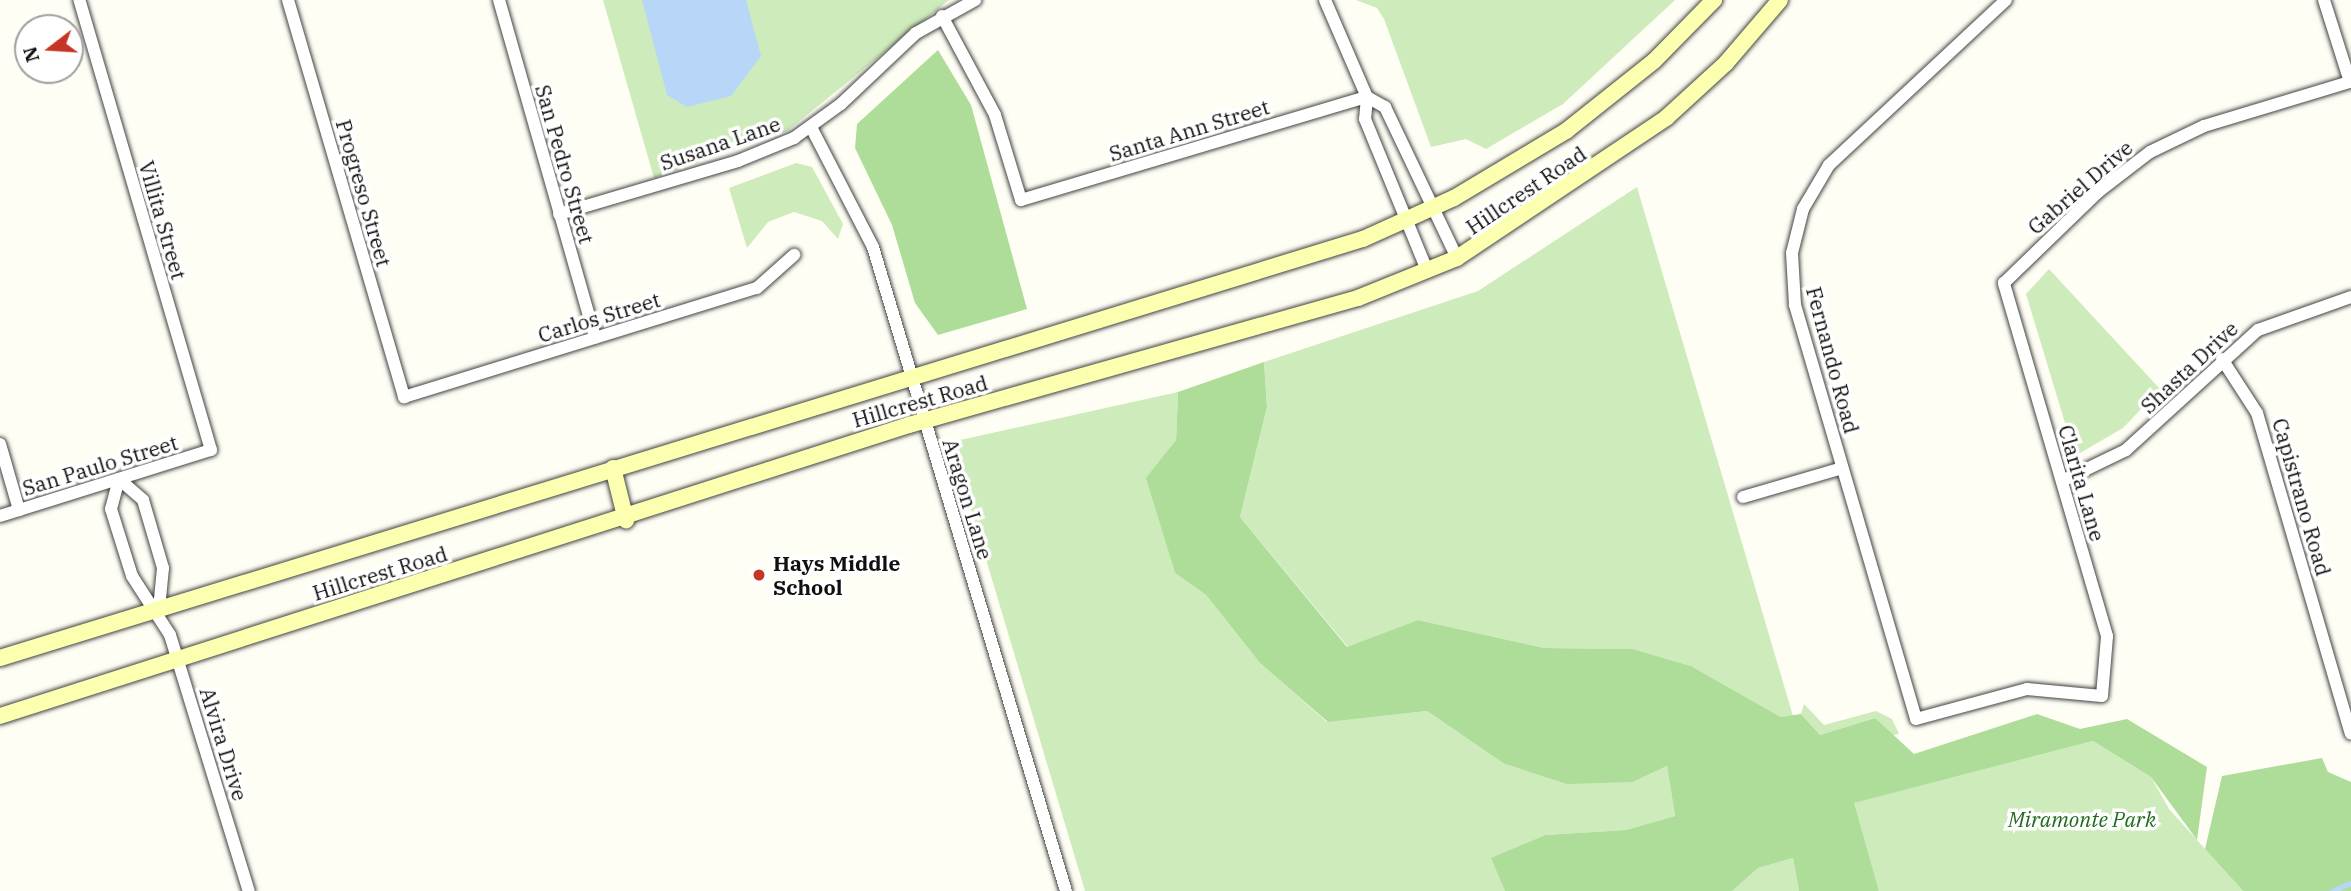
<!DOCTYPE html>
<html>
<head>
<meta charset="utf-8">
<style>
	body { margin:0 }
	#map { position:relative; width:2351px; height:891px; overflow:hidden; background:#fffef4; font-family:"IBM Plex Serif",serif }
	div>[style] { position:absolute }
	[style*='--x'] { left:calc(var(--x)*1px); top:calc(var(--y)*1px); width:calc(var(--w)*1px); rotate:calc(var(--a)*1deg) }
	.green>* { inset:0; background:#cdebbb }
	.forest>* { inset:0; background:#aedd9a }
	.water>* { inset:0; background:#b7d6f8 }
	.stream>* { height:4.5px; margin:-2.25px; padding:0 2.25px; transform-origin:2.25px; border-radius:2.25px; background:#b7d6f8 }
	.roads { filter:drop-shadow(0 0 2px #434343) drop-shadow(0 0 2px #434343) }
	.street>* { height:12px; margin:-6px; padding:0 6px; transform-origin:6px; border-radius:6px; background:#fff }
	.secondary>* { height:16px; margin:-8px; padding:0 8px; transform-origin:8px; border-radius:8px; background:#fcffaf }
	.dots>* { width:19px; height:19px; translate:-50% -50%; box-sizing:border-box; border:4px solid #fff; border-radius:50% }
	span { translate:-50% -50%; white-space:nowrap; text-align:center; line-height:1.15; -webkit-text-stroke:7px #fff; paint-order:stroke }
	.street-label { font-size:21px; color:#101010 }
	.poi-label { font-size:21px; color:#101010; font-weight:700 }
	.left { translate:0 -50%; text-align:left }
	.park-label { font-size:21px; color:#226b1d; font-style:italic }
	.north { position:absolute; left:14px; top:14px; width:70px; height:70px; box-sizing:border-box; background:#fff; border:2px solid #9f9f9f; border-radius:50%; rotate:253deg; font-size:19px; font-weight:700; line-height:28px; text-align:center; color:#101010 }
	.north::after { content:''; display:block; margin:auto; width:24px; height:32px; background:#c63423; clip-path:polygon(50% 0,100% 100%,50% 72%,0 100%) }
</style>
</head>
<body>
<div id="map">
	<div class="green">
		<div style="clip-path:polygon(603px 0,949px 0,787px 131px,654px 178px)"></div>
		<div style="clip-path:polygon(1356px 0,1675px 0,1563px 104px,1486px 149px,1466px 139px,1431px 147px,1384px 19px,1377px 8px)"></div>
		<div style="clip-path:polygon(796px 163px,812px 167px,843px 224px,838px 239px,822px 221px,794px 212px,768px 222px,747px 248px,729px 188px)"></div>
		<div style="clip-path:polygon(1637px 187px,1793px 716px,1781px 717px,1691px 666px,1633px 649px,1544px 648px,1418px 620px,1348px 647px,1240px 517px,1267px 407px,1264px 362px,1478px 291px)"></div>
		<div style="clip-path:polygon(2049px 269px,2160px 389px,2123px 428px,2075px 456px,2026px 294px)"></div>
		<div style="clip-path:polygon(1178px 392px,1176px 440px,1147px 478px,1175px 573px,1206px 595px,1260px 663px,1327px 722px,1427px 711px,1503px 763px,1633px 782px,1667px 766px,1675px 816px,1626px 830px,1545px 835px,1492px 858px,1505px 891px,1085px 891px,951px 442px)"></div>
		<div style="clip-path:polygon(1804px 704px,1824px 725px,1876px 711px,1892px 719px,1899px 734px,1889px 736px,1875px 718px,1820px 735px,1801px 714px)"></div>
		<div style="clip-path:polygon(2093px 741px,2151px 777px,2169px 809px,2243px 891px,1879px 891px,1853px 803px)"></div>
		<div style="clip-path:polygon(1793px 858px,1799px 891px,1732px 891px,1758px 868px)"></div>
	</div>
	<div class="forest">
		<div style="clip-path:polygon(938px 50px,971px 105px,1027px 309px,938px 335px,915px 303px,892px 225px,855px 148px,857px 124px)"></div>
		<div style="clip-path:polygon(1264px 362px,1267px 407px,1240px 517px,1347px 647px,1418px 620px,1544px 648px,1633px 649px,1691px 666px,1781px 717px,1801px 714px,1820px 735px,1875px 718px,1914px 754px,2037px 714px,2080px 729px,2127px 719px,2207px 767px,2197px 840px,2151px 777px,2093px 741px,1854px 803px,1879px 891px,1799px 891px,1793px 858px,1758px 868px,1732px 891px,1505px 891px,1491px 858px,1545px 835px,1626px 830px,1675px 816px,1667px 766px,1633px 782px,1567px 784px,1503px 763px,1427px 711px,1328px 722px,1260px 663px,1206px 595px,1175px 573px,1146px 478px,1176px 440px,1178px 392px)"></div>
		<div style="clip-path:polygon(2322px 758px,2328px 772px,2351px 782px,2351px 891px,2243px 891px,2205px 849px,2222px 776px)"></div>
	</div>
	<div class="water">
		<div style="clip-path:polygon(642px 0,746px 0,761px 56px,731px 96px,687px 107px,667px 95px)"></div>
	</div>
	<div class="stream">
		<div style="--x:2332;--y:891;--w:21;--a:-23"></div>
	</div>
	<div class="roads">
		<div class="street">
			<div style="--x:288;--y:0;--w:414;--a:73.7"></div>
			<div style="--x:404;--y:397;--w:369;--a:-17.2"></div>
			<div style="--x:757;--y:288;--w:50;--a:-41.7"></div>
			<div style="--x:499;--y:0;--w:351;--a:74.1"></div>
			<div style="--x:1325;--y:0;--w:106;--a:66.6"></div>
			<div style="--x:1367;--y:97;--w:22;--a:95"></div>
			<div style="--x:1365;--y:119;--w:163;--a:67.7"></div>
			<div style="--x:2006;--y:0;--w:242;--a:137"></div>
			<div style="--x:1829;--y:165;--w:51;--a:120.6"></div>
			<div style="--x:1803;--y:209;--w:45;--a:104"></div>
			<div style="--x:1792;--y:253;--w:52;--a:86.7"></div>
			<div style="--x:1795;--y:305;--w:431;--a:73.7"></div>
			<div style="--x:1916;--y:719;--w:115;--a:-15.1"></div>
			<div style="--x:2027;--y:689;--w:75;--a:5.3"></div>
			<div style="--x:2102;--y:696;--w:60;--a:-85.2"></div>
			<div style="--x:2107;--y:636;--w:368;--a:-106.3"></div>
			<div style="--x:2004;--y:283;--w:131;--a:-44.1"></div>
			<div style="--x:2098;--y:192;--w:66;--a:-37.6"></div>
			<div style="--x:2150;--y:152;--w:60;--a:-25.7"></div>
			<div style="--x:2204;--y:126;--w:152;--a:-16.8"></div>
			<div style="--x:2350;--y:82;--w:86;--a:-107.6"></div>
			<div style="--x:942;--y:16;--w:112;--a:61.8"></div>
			<div style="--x:995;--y:115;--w:89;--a:73"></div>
			<div style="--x:1021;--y:200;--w:361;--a:-16.6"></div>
			<div style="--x:1367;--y:97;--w:21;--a:29"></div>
			<div style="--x:1385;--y:107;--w:167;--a:64.5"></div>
			<div style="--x:811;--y:127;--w:135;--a:62.7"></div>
			<div style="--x:873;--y:247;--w:672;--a:73.32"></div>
			<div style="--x:559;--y:214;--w:187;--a:-16.5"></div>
			<div style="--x:738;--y:161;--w:61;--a:-22.3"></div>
			<div style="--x:794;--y:138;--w:58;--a:-35.9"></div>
			<div style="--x:841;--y:104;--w:103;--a:-43.4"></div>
			<div style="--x:916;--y:33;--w:68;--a:-29.2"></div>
			<div style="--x:2222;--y:359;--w:64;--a:57.1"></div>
			<div style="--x:2257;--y:413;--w:334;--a:73.7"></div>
			<div style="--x:0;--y:444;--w:69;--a:73.9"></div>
			<div style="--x:119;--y:479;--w:31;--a:105"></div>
			<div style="--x:111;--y:509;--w:70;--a:72.6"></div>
			<div style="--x:132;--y:576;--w:70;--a:57.2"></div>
			<div style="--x:170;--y:635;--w:268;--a:72.9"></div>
			<div style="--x:119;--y:479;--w:32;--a:41"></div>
			<div style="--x:143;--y:500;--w:71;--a:73.6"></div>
			<div style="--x:163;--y:568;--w:41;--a:95.6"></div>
			<div style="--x:2062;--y:481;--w:71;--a:-25.8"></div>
			<div style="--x:2126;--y:450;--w:178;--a:-42.3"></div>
			<div style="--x:2258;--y:330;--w:99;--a:-19.5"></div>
			<div style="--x:1743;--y:497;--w:103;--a:-16.3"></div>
			<div style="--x:0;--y:516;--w:221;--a:-17.4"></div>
			<div style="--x:211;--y:450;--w:469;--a:-106.3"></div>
		</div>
		<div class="secondary">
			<div style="--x:613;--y:468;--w:54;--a:76"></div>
			<div style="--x:0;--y:658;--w:1426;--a:-17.09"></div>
			<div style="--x:1363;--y:239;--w:100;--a:-24.3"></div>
			<div style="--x:1454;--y:198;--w:131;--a:-30.9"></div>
			<div style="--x:1566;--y:131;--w:112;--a:-38.5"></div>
			<div style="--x:1654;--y:61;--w:86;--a:-45.5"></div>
			<div style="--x:0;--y:716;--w:954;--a:-17.75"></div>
			<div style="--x:909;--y:425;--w:467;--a:-15.8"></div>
			<div style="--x:1358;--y:298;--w:107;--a:-22"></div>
			<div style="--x:1457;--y:258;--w:252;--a:-33.8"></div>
			<div style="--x:1666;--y:118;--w:81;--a:-42.5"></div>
			<div style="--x:1726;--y:63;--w:83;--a:-49.4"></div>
		</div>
	</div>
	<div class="dots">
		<div style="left:759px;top:575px;background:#c63423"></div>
	</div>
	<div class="street-label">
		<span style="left:1189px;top:130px;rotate:-17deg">Santa Ann Street</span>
		<span style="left:720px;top:143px;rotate:-19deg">Susana Lane</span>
		<span style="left:565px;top:164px;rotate:74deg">San Pedro Street</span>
		<span style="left:2080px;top:187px;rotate:-41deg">Gabriel Drive</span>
		<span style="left:1526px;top:190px;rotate:-34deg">Hillcrest Road</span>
		<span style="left:364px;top:193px;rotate:74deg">Progreso Street</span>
		<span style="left:163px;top:220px;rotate:74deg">Villita Street</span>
		<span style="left:599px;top:317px;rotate:-17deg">Carlos Street</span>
		<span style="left:1833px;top:360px;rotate:75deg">Fernando Road</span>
		<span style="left:2189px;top:367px;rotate:-43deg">Shasta Drive</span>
		<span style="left:920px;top:401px;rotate:-16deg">Hillcrest Road</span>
		<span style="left:100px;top:465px;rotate:-17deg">San Paulo Street</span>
		<span style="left:2082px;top:483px;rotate:74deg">Clarita Lane</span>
		<span style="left:2302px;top:497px;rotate:74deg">Capistrano Road</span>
		<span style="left:968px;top:499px;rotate:73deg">Aragon Lane</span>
		<span style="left:380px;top:573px;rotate:-17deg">Hillcrest Road</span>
		<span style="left:224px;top:744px;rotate:73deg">Alvira Drive</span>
	</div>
	<div class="poi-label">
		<span class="left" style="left:773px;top:575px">Hays Middle<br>School</span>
	</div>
	<div class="park-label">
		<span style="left:2082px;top:819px">Miramonte Park</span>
	</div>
	<div class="north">N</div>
</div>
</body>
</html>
